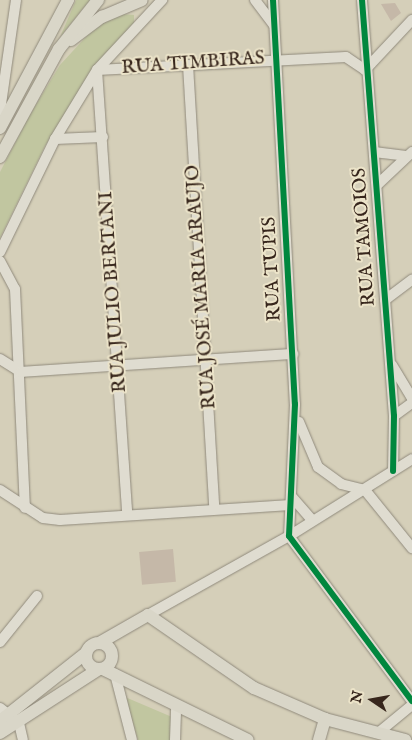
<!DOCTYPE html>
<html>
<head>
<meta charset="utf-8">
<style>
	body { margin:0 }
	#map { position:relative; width:412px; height:740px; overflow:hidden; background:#d5cfb9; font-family:"IM FELL English",serif }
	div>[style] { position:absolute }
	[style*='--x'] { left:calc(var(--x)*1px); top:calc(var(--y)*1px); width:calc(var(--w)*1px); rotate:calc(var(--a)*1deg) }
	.green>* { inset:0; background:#c1c6a0 }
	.building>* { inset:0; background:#c5b8a8; transform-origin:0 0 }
	.roads { filter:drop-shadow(0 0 1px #908a7c) drop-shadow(0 0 1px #908a7c) }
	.minor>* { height:10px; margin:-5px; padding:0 5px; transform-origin:5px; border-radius:5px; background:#dfdcd0 }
	.major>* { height:12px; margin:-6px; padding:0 6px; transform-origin:6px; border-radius:6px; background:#d9d6c8 }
	.major>.ring { margin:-6px; padding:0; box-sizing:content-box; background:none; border:12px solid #d9d6c8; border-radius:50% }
	.cycleway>* { height:6px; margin:-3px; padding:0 3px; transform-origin:3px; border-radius:3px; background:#00873e }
	span { translate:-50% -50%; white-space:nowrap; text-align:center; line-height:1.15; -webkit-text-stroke:4px #ece4c9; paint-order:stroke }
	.street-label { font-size:19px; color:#37261c }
	.north { position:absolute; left:347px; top:675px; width:50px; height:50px; -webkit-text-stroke:4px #ece4c9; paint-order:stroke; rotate:282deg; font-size:14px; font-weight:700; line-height:20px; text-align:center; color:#37261c }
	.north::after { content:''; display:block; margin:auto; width:18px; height:22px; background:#37261c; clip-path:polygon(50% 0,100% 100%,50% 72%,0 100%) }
</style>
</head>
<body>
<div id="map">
	<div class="green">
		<div style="clip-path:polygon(76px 0,90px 0,60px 37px)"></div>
		<div style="clip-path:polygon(122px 14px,134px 15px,134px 26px,96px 67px,45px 146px,0 238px,0 172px,29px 116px,60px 65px,95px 27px)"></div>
		<div style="clip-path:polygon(125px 697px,172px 717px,170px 740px,138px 740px)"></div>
	</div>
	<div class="building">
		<div style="clip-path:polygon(395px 3px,401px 13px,391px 21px,381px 4px)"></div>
		<div style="left:173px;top:549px;width:33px;height:34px;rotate:85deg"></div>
	</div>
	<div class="roads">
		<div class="minor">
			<div style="--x:255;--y:0;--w:31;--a:53"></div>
			<div style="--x:273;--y:0;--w:405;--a:86.9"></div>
			<div style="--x:295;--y:404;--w:132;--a:92.6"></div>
			<div style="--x:289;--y:536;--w:206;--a:53.3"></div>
			<div style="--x:362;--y:0;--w:417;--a:85.6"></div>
			<div style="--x:394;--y:416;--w:55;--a:91"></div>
			<div style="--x:188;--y:65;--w:444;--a:86.6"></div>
			<div style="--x:97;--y:70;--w:445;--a:86.1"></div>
			<div style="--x:97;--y:70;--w:249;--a:-3"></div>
			<div style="--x:346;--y:57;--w:23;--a:34"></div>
			<div style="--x:365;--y:70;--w:69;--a:-46.8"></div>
			<div style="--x:0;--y:111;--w:112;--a:-81.8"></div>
			<div style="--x:55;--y:139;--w:48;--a:-2.4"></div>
			<div style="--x:374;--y:152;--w:32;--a:7"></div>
			<div style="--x:377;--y:185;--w:48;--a:-43.3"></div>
			<div style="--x:0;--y:252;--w:126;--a:-64"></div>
			<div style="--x:55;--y:139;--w:81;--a:-58.7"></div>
			<div style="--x:97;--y:70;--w:96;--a:-47.1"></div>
			<div style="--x:0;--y:261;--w:32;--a:62"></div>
			<div style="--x:15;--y:289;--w:219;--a:87.4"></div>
			<div style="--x:385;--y:300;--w:34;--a:-37"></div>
			<div style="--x:0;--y:359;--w:25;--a:32"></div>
			<div style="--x:21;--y:372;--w:273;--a:-3.8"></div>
			<div style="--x:392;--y:365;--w:39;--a:59"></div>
			<div style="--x:394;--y:416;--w:22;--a:-36"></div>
			<div style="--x:299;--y:422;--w:49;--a:67.1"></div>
			<div style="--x:318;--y:467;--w:29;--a:36"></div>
			<div style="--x:341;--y:484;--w:25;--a:14"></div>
			<div style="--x:365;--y:490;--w:75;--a:51"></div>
			<div style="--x:0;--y:490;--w:51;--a:33.1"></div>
			<div style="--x:43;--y:518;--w:17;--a:7"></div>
			<div style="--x:60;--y:520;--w:231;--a:-3.7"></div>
			<div style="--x:292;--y:497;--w:30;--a:49"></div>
			<div style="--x:148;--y:615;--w:162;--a:-29.3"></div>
			<div style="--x:289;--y:536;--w:145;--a:-32"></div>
			<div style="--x:0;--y:642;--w:59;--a:-51.2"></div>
			<div style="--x:115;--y:674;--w:68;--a:75.6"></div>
			<div style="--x:0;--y:708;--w:24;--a:38"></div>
			<div style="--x:19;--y:723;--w:17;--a:77"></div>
			<div style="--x:378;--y:733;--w:44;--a:-39.5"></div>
			<div style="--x:175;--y:740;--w:35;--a:-88"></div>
		</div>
		<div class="major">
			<div style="--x:71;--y:40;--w:39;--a:-37"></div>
			<div style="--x:102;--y:17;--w:43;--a:-23"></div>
			<div style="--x:0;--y:128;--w:145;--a:-62"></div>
			<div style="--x:0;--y:157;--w:123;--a:-61.4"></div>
			<div style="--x:59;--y:49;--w:63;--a:-51.5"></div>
			<div style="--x:101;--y:642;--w:54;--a:-29.9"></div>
			<div style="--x:148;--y:615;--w:129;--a:34.6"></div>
			<div style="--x:254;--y:688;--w:77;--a:23.6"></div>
			<div style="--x:325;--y:719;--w:83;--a:14.7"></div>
			<div class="ring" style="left:86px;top:643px;width:14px;height:14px"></div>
			<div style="--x:103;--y:669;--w:161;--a:26.1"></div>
			<div style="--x:0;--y:721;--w:110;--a:-38.3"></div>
			<div style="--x:0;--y:733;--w:118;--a:-32.9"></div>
			<div style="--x:319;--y:740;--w:22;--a:-74"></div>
		</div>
	</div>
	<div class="cycleway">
		<div style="--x:273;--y:0;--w:405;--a:86.9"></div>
		<div style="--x:295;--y:404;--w:132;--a:92.6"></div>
		<div style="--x:289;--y:536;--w:206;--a:53.3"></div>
		<div style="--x:362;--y:0;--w:417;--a:85.6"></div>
		<div style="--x:394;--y:416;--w:55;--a:91"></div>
	</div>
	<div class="street-label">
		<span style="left:193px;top:64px;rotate:-4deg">RUA TIMBIRAS</span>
		<span style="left:365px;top:237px;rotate:-94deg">RUA TAMOIOS</span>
		<span style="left:273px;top:269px;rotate:-93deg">RUA TUPIS</span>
		<span style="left:202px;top:287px;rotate:-94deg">RUA JOSÉ MARIA ARAUJO</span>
		<span style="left:114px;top:292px;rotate:-94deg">RUA JULIO BERTANI</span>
	</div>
	<div class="north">N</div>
</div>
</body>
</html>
